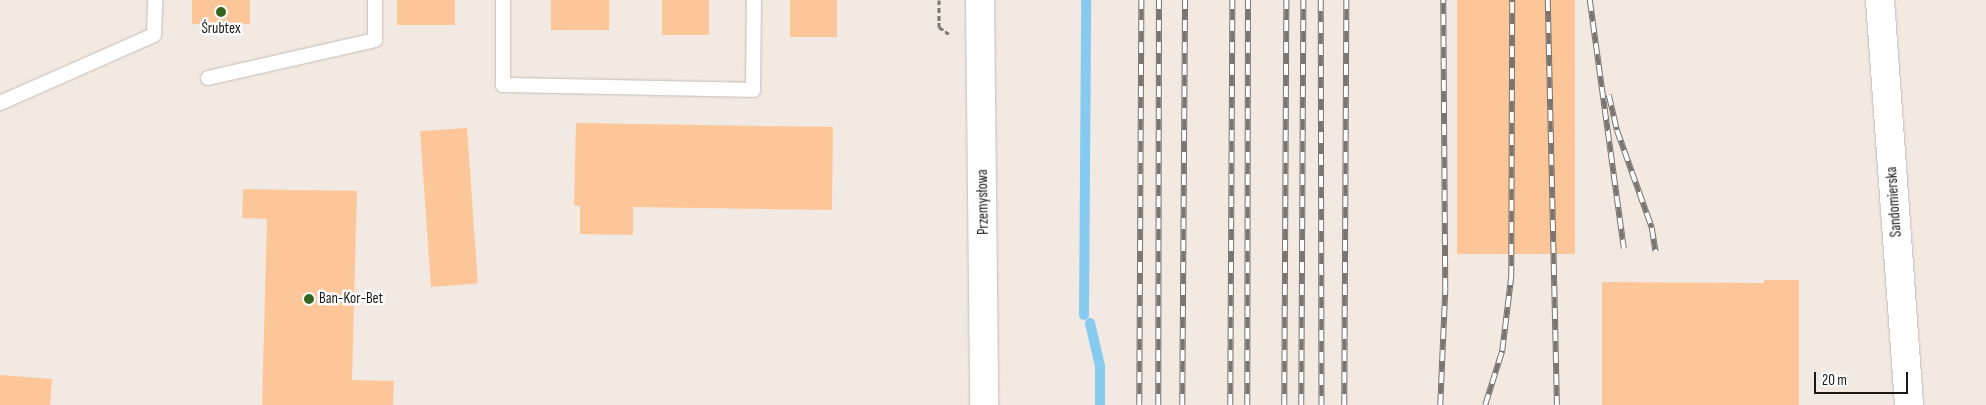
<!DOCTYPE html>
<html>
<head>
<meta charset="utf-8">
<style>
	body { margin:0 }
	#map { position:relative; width:1986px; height:405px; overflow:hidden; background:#f2e9e2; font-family:"Sofia Sans Condensed",sans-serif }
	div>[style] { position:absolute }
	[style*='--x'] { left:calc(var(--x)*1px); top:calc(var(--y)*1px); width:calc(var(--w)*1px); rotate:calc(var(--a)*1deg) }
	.stream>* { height:10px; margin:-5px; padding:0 5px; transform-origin:5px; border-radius:5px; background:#86caf0 }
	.building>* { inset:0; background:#fdc698; transform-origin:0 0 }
	.path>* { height:3px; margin-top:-1.5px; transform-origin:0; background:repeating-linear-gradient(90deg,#7c7772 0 5px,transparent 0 7.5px) }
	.roads { filter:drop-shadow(0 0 1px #c5bdb6) drop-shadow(0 0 1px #c5bdb6) }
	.service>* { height:14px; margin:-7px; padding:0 7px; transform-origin:7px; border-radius:7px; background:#fff }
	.minor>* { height:28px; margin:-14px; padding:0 14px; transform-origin:14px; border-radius:14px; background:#fff }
	.tertiary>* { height:28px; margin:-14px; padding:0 14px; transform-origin:14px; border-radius:14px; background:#fff }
	.rail>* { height:5.5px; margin-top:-2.75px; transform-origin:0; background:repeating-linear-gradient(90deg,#fff 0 11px,#7b7571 0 22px); box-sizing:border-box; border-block:1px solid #7b7571 }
	.dots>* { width:14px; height:14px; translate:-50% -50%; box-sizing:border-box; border:2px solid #fff; border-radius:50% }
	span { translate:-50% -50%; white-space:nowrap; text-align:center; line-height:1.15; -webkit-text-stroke:5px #fff; paint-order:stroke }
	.poi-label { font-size:15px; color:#1b1816 }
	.left { translate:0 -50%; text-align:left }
	.street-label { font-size:15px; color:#1b1816 }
	.scale { position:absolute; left:1814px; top:372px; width:94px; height:22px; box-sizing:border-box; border:2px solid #1b1816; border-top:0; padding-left:6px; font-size:15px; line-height:18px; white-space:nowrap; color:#1b1816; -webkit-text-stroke:4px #fff; paint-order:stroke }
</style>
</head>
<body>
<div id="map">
	<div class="stream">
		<div style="--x:1084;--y:315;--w:315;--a:-89.6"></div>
		<div style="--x:1090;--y:323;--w:44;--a:76.9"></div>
		<div style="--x:1100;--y:366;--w:39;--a:90"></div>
	</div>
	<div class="building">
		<div style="left:192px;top:0;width:58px;height:24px"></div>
		<div style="left:397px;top:0;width:58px;height:25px"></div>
		<div style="left:551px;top:0;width:58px;height:30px"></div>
		<div style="left:662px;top:0;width:47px;height:35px"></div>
		<div style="left:790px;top:0;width:47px;height:37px"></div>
		<div style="left:1457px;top:0;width:118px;height:254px"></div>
		<div style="clip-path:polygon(576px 123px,833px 127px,832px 210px,633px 207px,633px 235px,580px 234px,580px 206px,574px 205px)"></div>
		<div style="left:467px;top:128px;width:156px;height:47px;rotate:86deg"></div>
		<div style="clip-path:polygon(243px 189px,357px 191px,352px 380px,394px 381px,393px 405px,262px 405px,267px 219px,242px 218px)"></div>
		<div style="clip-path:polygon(1764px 280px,1799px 280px,1799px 405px,1602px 405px,1602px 282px,1764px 283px)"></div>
		<div style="clip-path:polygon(0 375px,52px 379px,50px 405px,0 405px)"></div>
	</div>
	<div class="path">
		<div style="--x:939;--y:0;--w:27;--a:90"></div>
		<div style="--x:939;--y:27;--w:12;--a:35"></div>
	</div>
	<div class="roads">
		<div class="service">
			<div style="--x:503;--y:0;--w:85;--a:90"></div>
			<div style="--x:503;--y:85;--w:250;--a:1.1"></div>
			<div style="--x:753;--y:90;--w:90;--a:-89.4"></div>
			<div style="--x:208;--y:78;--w:171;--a:-12.8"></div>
			<div style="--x:375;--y:40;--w:40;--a:-90"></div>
			<div style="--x:0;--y:103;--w:168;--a:-23.8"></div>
			<div style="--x:154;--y:35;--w:35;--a:-88"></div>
		</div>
		<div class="minor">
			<div style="--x:1880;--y:0;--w:406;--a:85.9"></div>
		</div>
		<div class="tertiary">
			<div style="--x:980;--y:0;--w:405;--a:89.4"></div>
		</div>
	</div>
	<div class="rail">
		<div style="--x:1321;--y:0;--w:405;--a:89.9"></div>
		<div style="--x:1548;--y:0;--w:405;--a:88.7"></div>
		<div style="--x:1590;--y:0;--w:251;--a:82.2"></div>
		<div style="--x:1609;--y:95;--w:36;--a:77"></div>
		<div style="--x:1617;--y:130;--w:104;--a:70.3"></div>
		<div style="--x:1652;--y:228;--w:24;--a:81"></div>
		<div style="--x:1139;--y:405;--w:405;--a:-89.7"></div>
		<div style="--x:1158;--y:405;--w:405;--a:-89.9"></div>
		<div style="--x:1182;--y:405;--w:405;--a:-89.6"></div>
		<div style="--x:1230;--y:405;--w:405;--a:-89.7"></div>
		<div style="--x:1247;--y:405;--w:405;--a:-89.9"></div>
		<div style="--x:1284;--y:405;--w:405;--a:-89.7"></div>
		<div style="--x:1301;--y:405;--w:405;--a:-89.7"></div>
		<div style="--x:1344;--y:405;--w:405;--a:-89.7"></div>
		<div style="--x:1440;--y:405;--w:116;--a:-87.5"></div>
		<div style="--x:1445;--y:289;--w:289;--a:-90.4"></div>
		<div style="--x:1485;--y:405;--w:57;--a:-72.5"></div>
		<div style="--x:1502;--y:351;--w:75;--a:-83.1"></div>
		<div style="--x:1511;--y:277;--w:277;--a:-89.8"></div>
	</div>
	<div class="dots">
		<div style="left:221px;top:12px;background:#386422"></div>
		<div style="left:309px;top:299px;background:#386422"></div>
	</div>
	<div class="poi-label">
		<span style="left:221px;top:29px">Śrubtex</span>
		<span class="left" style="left:319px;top:299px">Ban-Kor-Bet</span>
	</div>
	<div class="street-label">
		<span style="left:983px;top:202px;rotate:-91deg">Przemysłowa</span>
		<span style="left:1894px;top:202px;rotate:-94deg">Sandomierska</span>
	</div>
	<div class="scale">20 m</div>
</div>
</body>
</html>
